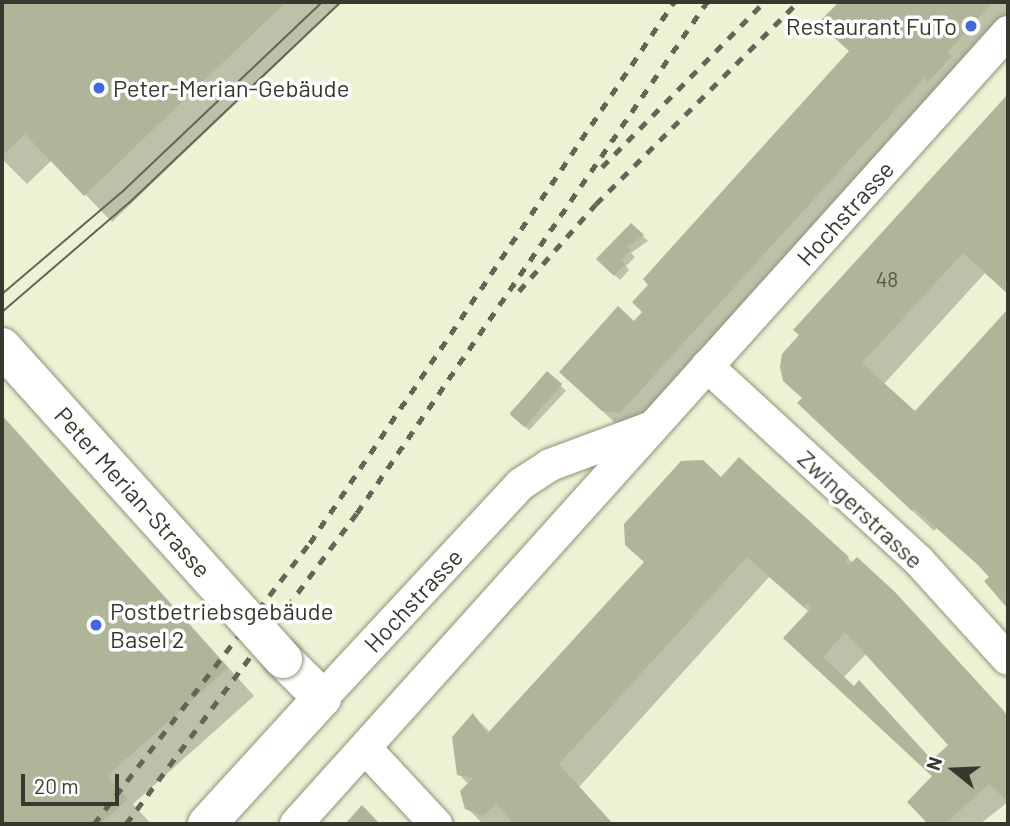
<!DOCTYPE html>
<html>
<head>
<meta charset="utf-8">
<style>
	body { margin:0 }
	#map { position:relative; width:1010px; height:826px; overflow:hidden; background:#ecf3d5; font-family:Barlow,sans-serif }
	div>[style] { position:absolute }
	[style*='--x'] { left:calc(var(--x)*1px); top:calc(var(--y)*1px); width:calc(var(--w)*1px); rotate:calc(var(--a)*1deg) }
	.shadow>* { inset:0; background:#0003; transform-origin:0 0 }
	.building>* { inset:0; background:#aeb598; transform-origin:0 0 }
	.roads { filter:drop-shadow(0 0 2px #8d9378) drop-shadow(0 0 2px #8d9378) }
	.street>* { height:32px; margin:-16px; padding:0 16px; transform-origin:16px; border-radius:16px; background:#fff }
	.secondary>* { height:38px; margin:-19px; padding:0 19px; transform-origin:19px; border-radius:19px; background:#fff }
	.tram>* { height:2px; margin:-1px; padding:0 1px; transform-origin:1px; border-radius:1px; background:#636657 }
	.rail>* { height:5px; margin-top:-2.5px; transform-origin:0; background:repeating-linear-gradient(90deg,#636657 0 9px,transparent 0 18px) }
	.bridges { filter:drop-shadow(0 0 2px #8d9378) drop-shadow(0 0 2px #8d9378) }
	.secondary-bridge>* { height:38px; margin:-19px; padding:0 19px; transform-origin:19px; border-radius:19px; background:#fff }
	.dots>* { width:19px; height:19px; translate:-50% -50%; box-sizing:border-box; border:4px solid #fff; border-radius:50% }
	span { translate:-50% -50%; white-space:nowrap; text-align:center; line-height:1.15; -webkit-text-stroke:7px #fff; paint-order:stroke }
	.number-label { font-size:21px; color:#555848 }
	.number-label span { -webkit-text-stroke-width:0 }
	.poi-label { font-size:24px; color:#37392e }
	.right { translate:-100% -50%; text-align:right }
	.left { translate:0 -50%; text-align:left }
	.street-label { font-size:24px; color:#37392e }
	.frame { position:absolute; inset:0; border:4px solid #37392e; pointer-events:none }
	.north { position:absolute; left:919px; top:735px; width:70px; height:70px; -webkit-text-stroke:5px #fff; paint-order:stroke; rotate:288deg; font-size:19px; font-weight:700; line-height:28px; text-align:center; color:#37392e }
	.north::after { content:''; display:block; margin:auto; width:24px; height:32px; background:#37392e; clip-path:polygon(50% 0,100% 100%,50% 72%,0 100%) }
	.scale { position:absolute; left:21px; top:774px; width:98px; height:32px; box-sizing:border-box; border:4px solid #37392e; border-top:0; padding-left:9px; font-size:21px; line-height:24px; white-space:nowrap; color:#37392e; -webkit-text-stroke:5px #fff; paint-order:stroke }
</style>
</head>
<body>
<div id="map">
	<div class="shadow">
		<div style="clip-path:polygon(2px 2px,342px 2px,112px 222px,52px 160px,27px 184px,2px 159px)"></div>
		<div style="clip-path:polygon(841px 2px,1008px 2px,1008px 42px,631px 438px,561px 372px,634px 323px,851px 52px,820px 23px)"></div>
		<div style="clip-path:polygon(1008px 97px,1008px 294px,985px 273px,883px 385px,915px 414px,1008px 311px,1008px 606px,986px 582px,992px 577px,937px 528px,934px 531px,820px 424px,803px 399px,801px 336px,795px 330px)"></div>
		<div style="clip-path:polygon(631px 225px,648px 241px,631px 253px,635px 257px,626px 266px,629px 270px,620px 280px,598px 259px)"></div>
		<div style="left:547px;top:373px;width:26px;height:54px;rotate:43deg"></div>
		<div style="clip-path:polygon(2px 415px,254px 696px,133px 804px,151px 824px,2px 824px)"></div>
		<div style="clip-path:polygon(evenodd,721px 480px,848px 558px,916px 615px,1008px 717px,1008px 802px,980px 824px,930px 824px,909px 802px,934px 778px,807px 659px,809px 612px,769px 577px,579px 787px,613px 824px,483px 824px,467px 808px,462px 800px,468px 784px,459px 774px,474px 716px,491px 733px,721px 480px,867px 653px,951px 745px,933px 761px,843px 678px,867px 653px)"></div>
	</div>
	<div class="building">
		<div style="clip-path:polygon(2px 2px,286px 2px,84px 196px,25px 134px,2px 156px)"></div>
		<div style="clip-path:polygon(839px 2px,993px 2px,947px 53px,952px 56px,928px 82px,924px 78px,620px 413px,602px 411px,559px 372px,618px 306px,634px 321px,642px 312px,632px 302px,648px 285px,643px 279px,849px 51px,818px 23px)"></div>
		<div style="clip-path:polygon(1008px 94px,1008px 294px,963px 253px,862px 363px,915px 411px,1008px 309px,1008px 609px,984px 581px,989px 577px,978px 565px,915px 509px,912px 511px,797px 403px,802px 398px,783px 381px,780px 367px,782px 354px,799px 335px,793px 330px)"></div>
		<div style="clip-path:polygon(631px 223px,644px 235px,627px 247px,631px 250px,621px 260px,625px 264px,614px 276px,596px 259px)"></div>
		<div style="left:547px;top:371px;width:20px;height:57px;rotate:41deg"></div>
		<div style="clip-path:polygon(2px 416px,228px 668px,107px 776px,128px 799px,100px 824px,2px 824px)"></div>
		<div style="clip-path:polygon(evenodd,739px 457px,849px 557px,845px 561px,849px 565px,857px 557px,895px 592px,1004px 711px,1008px 719px,1008px 802px,989px 784px,945px 824px,928px 824px,907px 802px,932px 776px,783px 638px,812px 607px,807px 603px,804px 607px,747px 557px,559px 764px,613px 824px,514px 824px,496px 804px,483px 816px,465px 809px,460px 791px,473px 778px,457px 775px,452px 737px,473px 713px,487px 734px,644px 562px,625px 545px,624px 524px,681px 461px,703px 460px,721px 477px,739px 457px,845px 632px,948px 745px,932px 760px,859px 680px,854px 686px,823px 657px,845px 632px)"></div>
		<div style="clip-path:polygon(362px 805px,380px 824px,345px 824px)"></div>
	</div>
	<div class="roads">
		<div class="street">
			<div style="--x:707;--y:366;--w:288;--a:42.6"></div>
			<div style="--x:919;--y:561;--w:132;--a:47.8"></div>
			<div style="--x:322;--y:698;--w:292;--a:-47.1"></div>
			<div style="--x:521;--y:484;--w:35;--a:-33"></div>
			<div style="--x:550;--y:465;--w:109;--a:-20.4"></div>
			<div style="--x:366;--y:749;--w:103;--a:47"></div>
			<div style="--x:296;--y:824;--w:1065;--a:-48.04"></div>
		</div>
		<div class="secondary">
			<div style="--x:207;--y:824;--w:171;--a:-47.6"></div>
			<div style="--x:322;--y:698;--w:55;--a:-135"></div>
		</div>
	</div>
	<div class="tram">
		<div style="--x:2;--y:294;--w:157;--a:-40.4"></div>
		<div style="--x:122;--y:192;--w:276;--a:-43.5"></div>
		<div style="--x:2;--y:312;--w:169;--a:-40.7"></div>
		<div style="--x:130;--y:202;--w:291;--a:-43.5"></div>
	</div>
	<div class="rail">
		<div style="--x:602;--y:167;--w:231;--a:-45.5"></div>
		<div style="--x:519;--y:291;--w:116;--a:-48.5"></div>
		<div style="--x:596;--y:204;--w:286;--a:-45"></div>
		<div style="--x:94;--y:824;--w:354;--a:-52.5"></div>
		<div style="--x:310;--y:543;--w:652;--a:-56.07"></div>
		<div style="--x:126;--y:824;--w:387;--a:-53.4"></div>
		<div style="--x:357;--y:513;--w:619;--a:-55.59"></div>
	</div>
	<div class="bridges">
		<div class="secondary-bridge">
			<div style="--x:2;--y:347;--w:420;--a:48"></div>
		</div>
	</div>
	<div class="dots">
		<div style="left:971px;top:26px;background:#4467d9"></div>
		<div style="left:99px;top:88px;background:#4467d9"></div>
		<div style="left:96px;top:625px;background:#4467d9"></div>
	</div>
	<div class="number-label">
		<span style="left:887px;top:279px">48</span>
	</div>
	<div class="poi-label">
		<span class="right" style="left:957px;top:26px">Restaurant FuTo</span>
		<span class="left" style="left:113px;top:88px">Peter-Merian-Gebäude</span>
		<span class="left" style="left:110px;top:625px">Postbetriebsgebäude<br>Basel 2</span>
	</div>
	<div class="street-label">
		<span style="left:845px;top:213px;rotate:-48deg">Hochstrasse</span>
		<span style="left:133px;top:492px;rotate:48deg">Peter Merian-Strasse</span>
		<span style="left:861px;top:509px;rotate:43deg">Zwingerstrasse</span>
		<span style="left:413px;top:600px;rotate:-47deg">Hochstrasse</span>
	</div>
	<div class="frame"></div>
	<div class="north">N</div>
	<div class="scale">20 m</div>
</div>
</body>
</html>
